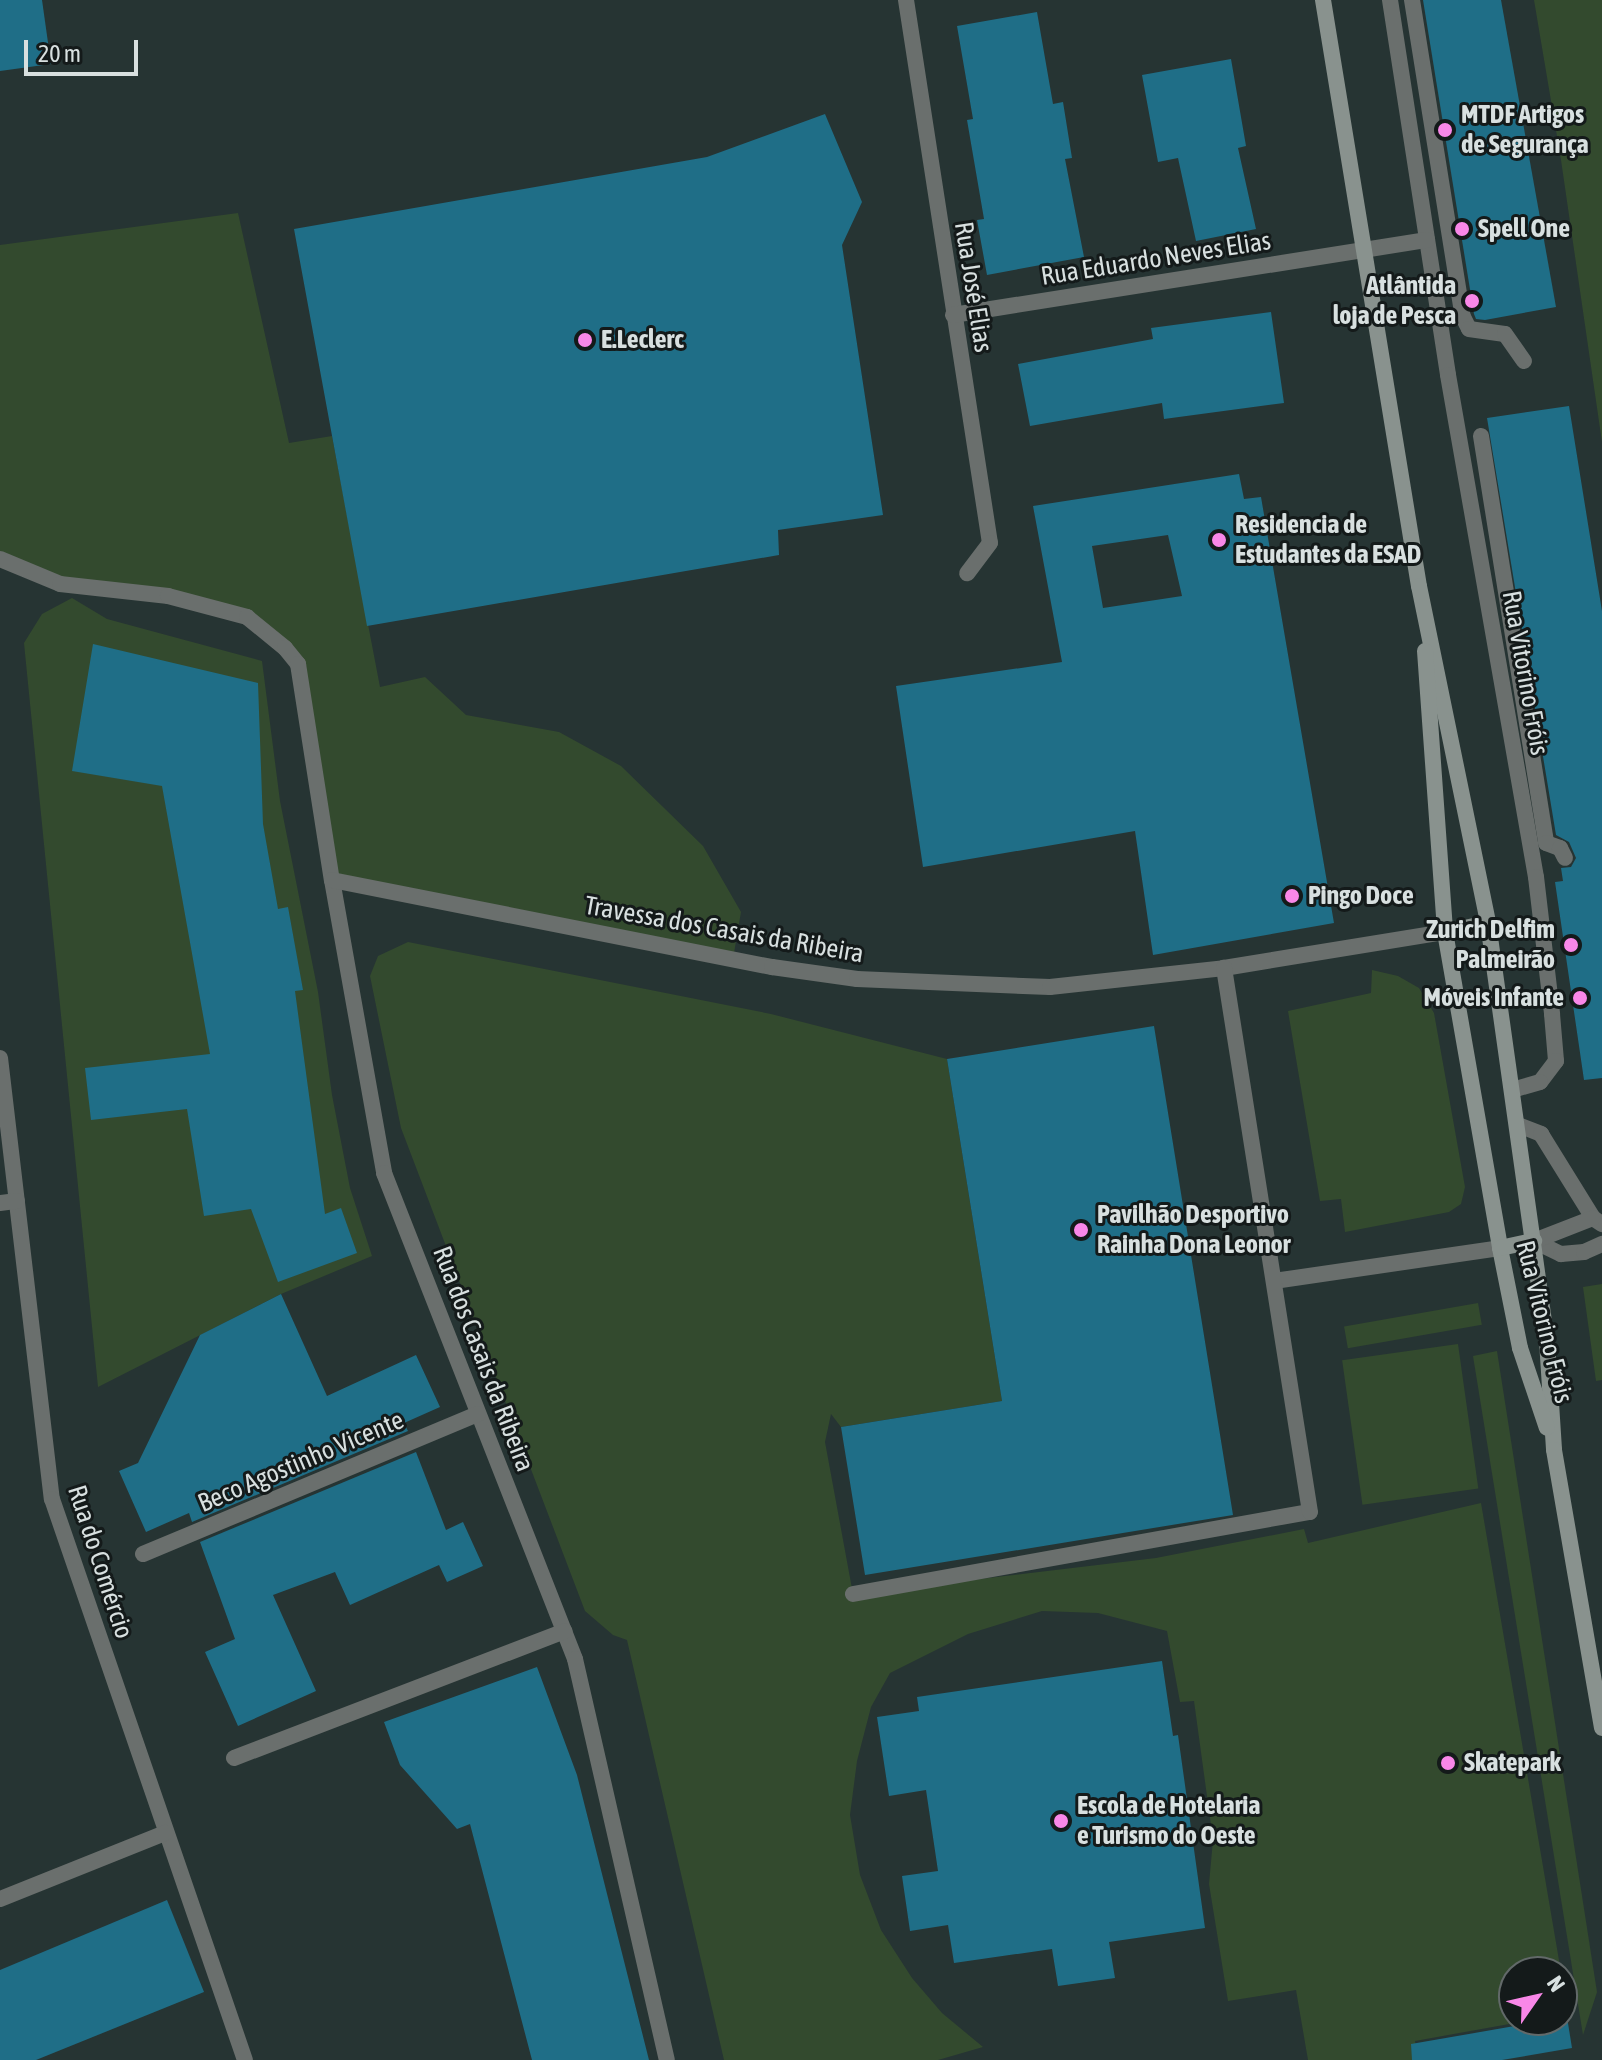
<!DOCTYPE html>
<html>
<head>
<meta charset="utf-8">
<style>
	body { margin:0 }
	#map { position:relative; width:1602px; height:2060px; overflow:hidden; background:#263433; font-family:"Asap Condensed",sans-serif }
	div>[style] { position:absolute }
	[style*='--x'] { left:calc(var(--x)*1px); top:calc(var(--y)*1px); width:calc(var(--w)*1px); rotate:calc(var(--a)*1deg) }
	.green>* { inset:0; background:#334a2e; transform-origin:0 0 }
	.building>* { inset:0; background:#1f6e87 }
	.pedestrian>* { height:16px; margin:-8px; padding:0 8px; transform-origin:8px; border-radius:8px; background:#6a6f6d }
	.minor>* { height:16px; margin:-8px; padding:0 8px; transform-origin:8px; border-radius:8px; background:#6a6f6d }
	.secondary>* { height:16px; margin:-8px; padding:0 8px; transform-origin:8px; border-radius:8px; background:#89928e }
	.dots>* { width:22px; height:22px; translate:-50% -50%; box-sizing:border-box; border:4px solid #141a1a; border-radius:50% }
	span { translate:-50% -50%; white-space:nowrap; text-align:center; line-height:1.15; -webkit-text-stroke:6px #141a1a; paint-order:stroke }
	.poi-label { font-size:26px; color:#d8e0e0; font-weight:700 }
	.left { translate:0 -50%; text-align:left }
	.right { translate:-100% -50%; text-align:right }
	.street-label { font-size:26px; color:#d8e0e0 }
	.north { position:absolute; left:1498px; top:1956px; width:80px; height:80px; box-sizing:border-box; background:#141a1a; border:2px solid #626969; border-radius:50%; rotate:56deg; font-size:22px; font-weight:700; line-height:32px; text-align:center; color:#d8e0e0 }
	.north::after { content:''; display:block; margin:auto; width:28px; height:36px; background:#f987e8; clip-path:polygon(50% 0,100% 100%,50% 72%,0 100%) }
	.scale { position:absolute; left:24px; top:40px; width:114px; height:36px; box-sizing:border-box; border:4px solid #d8e0e0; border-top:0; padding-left:10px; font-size:24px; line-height:28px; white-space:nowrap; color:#d8e0e0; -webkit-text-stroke:6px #141a1a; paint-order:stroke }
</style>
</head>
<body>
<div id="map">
	<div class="green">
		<div style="clip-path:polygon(1534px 0,1602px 0,1602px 442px,1561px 160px)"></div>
		<div style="clip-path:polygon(238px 213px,289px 443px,332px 436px,380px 687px,425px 677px,466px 715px,559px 732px,621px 766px,703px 846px,741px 912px,733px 959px,332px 880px,298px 664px,247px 617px,60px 584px,0 559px,0 245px)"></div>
		<div style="clip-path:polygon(72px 598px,107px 619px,262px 661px,280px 801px,318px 992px,332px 1095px,350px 1188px,372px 1256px,281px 1294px,98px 1387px,24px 643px,42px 614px)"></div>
		<div style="clip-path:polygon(408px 942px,771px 1014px,947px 1059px,1002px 1401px,841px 1427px,831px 1414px,825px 1442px,853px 1594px,1156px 1558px,1304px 1529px,1308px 1543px,1481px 1503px,1561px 1972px,1514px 1972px,1514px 2020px,1531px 2020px,1415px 2041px,1418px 2060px,1308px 2060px,1296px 1990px,1228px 2001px,1209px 1884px,1213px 1840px,1194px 1701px,1180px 1702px,1167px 1631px,1098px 1613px,1042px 1611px,968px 1634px,890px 1673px,871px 1707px,857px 1761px,850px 1815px,860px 1875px,881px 1930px,912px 1978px,942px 2013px,983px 2047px,938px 2060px,724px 2060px,627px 1640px,613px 1635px,585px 1611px,401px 1128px,370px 976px,378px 956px)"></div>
		<div style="clip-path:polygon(1372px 970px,1398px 976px,1419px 988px,1434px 1013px,1465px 1187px,1461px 1204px,1449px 1212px,1345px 1232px,1341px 1199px,1320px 1201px,1288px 1011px,1371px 993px)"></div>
		<div style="clip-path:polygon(1602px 1284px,1602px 1380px,1596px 1381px,1583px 1287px)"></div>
		<div style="left:1478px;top:1303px;width:22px;height:136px;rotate:80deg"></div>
		<div style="left:1458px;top:1344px;width:146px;height:117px;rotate:82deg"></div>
		<div style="clip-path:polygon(1497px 1351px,1597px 1992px,1583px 2035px,1473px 1356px)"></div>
	</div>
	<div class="building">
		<div style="clip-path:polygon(0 0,42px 0,51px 64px,0 71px)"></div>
		<div style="clip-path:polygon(1423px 0,1501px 0,1556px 307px,1485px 320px,1476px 319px,1474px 314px)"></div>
		<div style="clip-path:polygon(1037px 12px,1053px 104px,1063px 102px,1072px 158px,1065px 159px,1084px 257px,987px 275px,977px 220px,984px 219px,967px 120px,973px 119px,957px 26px)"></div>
		<div style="clip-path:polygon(1231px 59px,1246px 146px,1238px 148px,1256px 229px,1196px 241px,1178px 158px,1158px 162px,1142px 75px)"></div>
		<div style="clip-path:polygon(825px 114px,862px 202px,842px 245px,883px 515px,778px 530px,779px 555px,367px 626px,294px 229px,707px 157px)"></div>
		<div style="clip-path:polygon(1271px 312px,1284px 403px,1164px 419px,1162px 403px,1030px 426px,1018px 364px,1153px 339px,1151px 328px)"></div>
		<div style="clip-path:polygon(1569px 406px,1602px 611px,1602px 1078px,1584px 1080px,1555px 882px,1563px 881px,1561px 868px,1571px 867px,1576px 858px,1569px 842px,1556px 835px,1487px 418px)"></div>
		<div style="clip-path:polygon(evenodd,1239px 474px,1244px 499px,1261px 497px,1334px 923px,1153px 955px,1135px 831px,923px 867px,896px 686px,1062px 662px,1033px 506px,1239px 474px,1168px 535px,1182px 596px,1103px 608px,1092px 546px,1168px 535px)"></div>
		<div style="clip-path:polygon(93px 644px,258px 683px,263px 824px,278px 909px,288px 907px,303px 990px,295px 991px,325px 1214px,341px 1208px,357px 1253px,278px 1282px,251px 1209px,204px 1216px,187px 1109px,91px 1120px,85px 1068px,210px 1054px,162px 786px,72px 771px)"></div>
		<div style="clip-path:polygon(1154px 1026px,1233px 1515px,865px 1575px,841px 1427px,1002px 1401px,947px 1059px)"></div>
		<div style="clip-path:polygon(281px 1294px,327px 1396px,416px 1355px,440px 1407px,404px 1423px,408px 1431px,192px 1522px,189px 1513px,146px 1532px,119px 1471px,138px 1463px,200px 1335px)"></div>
		<div style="clip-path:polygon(416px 1452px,446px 1530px,463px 1522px,483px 1566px,447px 1582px,439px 1565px,350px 1605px,335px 1572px,273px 1595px,316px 1691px,238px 1726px,205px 1652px,235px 1639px,200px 1542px)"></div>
		<div style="clip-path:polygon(1162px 1661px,1173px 1736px,1178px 1735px,1205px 1928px,1109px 1942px,1115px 1978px,1058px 1986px,1052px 1949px,954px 1963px,948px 1925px,910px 1931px,902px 1876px,938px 1871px,926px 1790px,889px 1796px,877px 1717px,919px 1711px,917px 1697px)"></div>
		<div style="clip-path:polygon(537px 1667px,577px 1775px,649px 2060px,532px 2060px,470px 1824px,457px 1829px,400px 1765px,384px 1722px)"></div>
		<div style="clip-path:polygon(167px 1900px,204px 1992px,36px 2060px,0 2060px,0 1970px)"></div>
		<div style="clip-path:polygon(1567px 2017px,1572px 2048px,1502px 2060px,1412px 2060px,1411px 2044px)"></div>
	</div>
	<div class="pedestrian">
		<div style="--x:1412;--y:0;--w:321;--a:80.9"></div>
		<div style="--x:1463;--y:317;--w:13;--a:63"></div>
		<div style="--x:1469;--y:329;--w:36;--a:8"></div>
		<div style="--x:1505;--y:334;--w:33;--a:55"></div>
		<div style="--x:1481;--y:436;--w:412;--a:80.9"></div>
		<div style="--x:1546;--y:843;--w:15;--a:20"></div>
		<div style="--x:1560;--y:848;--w:11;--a:63"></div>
	</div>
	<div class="minor">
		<div style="--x:906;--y:0;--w:549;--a:81.21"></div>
		<div style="--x:990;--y:543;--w:38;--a:127"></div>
		<div style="--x:1390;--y:0;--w:379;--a:81.2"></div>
		<div style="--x:1448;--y:375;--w:510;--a:80.06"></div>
		<div style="--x:1536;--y:877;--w:138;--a:83.3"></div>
		<div style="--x:1552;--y:1014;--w:47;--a:85.1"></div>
		<div style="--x:1556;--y:1061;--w:26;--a:127"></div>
		<div style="--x:1540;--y:1082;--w:29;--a:164"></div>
		<div style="--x:953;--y:315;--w:480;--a:-9"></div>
		<div style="--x:0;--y:559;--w:65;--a:22.6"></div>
		<div style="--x:60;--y:584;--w:109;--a:6.3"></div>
		<div style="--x:168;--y:596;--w:82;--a:14.9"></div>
		<div style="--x:247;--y:617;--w:49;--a:39.2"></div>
		<div style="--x:285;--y:648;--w:21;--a:51"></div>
		<div style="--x:298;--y:664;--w:219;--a:81.1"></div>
		<div style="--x:332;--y:880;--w:298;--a:79.9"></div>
		<div style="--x:384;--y:1173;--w:522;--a:68.54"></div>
		<div style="--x:575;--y:1659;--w:411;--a:77.1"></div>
		<div style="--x:332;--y:880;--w:449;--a:11.2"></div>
		<div style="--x:772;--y:967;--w:86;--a:8"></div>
		<div style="--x:857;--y:979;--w:193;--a:2.4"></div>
		<div style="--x:1050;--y:987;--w:175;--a:-6.2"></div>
		<div style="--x:1224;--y:968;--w:224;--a:-9.3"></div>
		<div style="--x:0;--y:1058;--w:444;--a:83.3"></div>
		<div style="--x:52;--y:1499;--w:593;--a:71.02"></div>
		<div style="--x:1518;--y:1125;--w:25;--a:21"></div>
		<div style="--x:1541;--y:1134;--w:99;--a:58.2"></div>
		<div style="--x:1593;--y:1218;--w:11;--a:34"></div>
		<div style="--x:0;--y:1203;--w:17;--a:-7"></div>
		<div style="--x:1534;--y:1241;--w:30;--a:26"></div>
		<div style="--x:1561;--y:1254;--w:23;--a:-5"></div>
		<div style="--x:1584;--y:1252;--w:20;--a:-24"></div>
		<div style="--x:1534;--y:1241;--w:63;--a:-21.3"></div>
		<div style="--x:1274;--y:1281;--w:228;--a:-8.3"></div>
		<div style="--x:143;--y:1554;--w:363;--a:-22.7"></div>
		<div style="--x:853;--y:1594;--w:464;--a:-10.2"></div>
		<div style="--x:1310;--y:1512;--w:551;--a:-98.98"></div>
		<div style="--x:234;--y:1758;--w:354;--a:-21"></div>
		<div style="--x:0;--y:1899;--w:178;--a:-21.8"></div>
	</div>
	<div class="secondary">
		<div style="--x:1323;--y:0;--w:594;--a:80.7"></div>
		<div style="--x:1419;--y:586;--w:344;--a:78.4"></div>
		<div style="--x:1488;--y:923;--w:422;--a:82"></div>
		<div style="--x:1547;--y:1341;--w:109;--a:86.3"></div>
		<div style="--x:1554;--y:1450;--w:282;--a:80.2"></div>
		<div style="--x:1425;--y:651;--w:282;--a:85.9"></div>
		<div style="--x:1445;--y:932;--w:321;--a:80.1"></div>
		<div style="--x:1500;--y:1248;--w:102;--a:78.7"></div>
		<div style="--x:1520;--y:1348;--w:84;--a:71.4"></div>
		<div style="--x:1445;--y:932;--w:44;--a:-11.8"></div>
		<div style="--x:1500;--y:1248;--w:35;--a:-12"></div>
	</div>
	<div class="dots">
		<div style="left:1445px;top:130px;background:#f987e8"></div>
		<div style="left:1462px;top:229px;background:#f987e8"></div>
		<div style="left:1472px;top:301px;background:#f987e8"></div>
		<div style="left:585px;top:340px;background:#f987e8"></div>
		<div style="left:1219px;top:540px;background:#f987e8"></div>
		<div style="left:1292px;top:896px;background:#f987e8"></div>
		<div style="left:1571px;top:945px;background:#f987e8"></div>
		<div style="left:1580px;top:998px;background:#f987e8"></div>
		<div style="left:1081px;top:1230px;background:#f987e8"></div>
		<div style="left:1448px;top:1763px;background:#f987e8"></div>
		<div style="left:1061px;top:1821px;background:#f987e8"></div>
	</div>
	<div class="poi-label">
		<span class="left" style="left:1461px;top:130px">MTDF Artigos<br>de Segurança</span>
		<span class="left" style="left:1478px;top:229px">Spell One</span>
		<span class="right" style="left:1456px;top:301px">Atlântida<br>loja de Pesca</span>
		<span class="left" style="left:601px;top:340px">E.Leclerc</span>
		<span class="left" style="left:1235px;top:540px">Residencia de<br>Estudantes da ESAD</span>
		<span class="left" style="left:1308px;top:896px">Pingo Doce</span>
		<span class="right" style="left:1555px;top:945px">Zurich Delfim<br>Palmeirão</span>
		<span class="right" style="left:1564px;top:998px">Móveis Infante</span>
		<span class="left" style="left:1097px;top:1230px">Pavilhão Desportivo<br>Rainha Dona Leonor</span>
		<span class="left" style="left:1464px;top:1763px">Skatepark</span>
		<span class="left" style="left:1077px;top:1821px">Escola de Hotelaria<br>e Turismo do Oeste</span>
	</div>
	<div class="street-label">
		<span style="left:1156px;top:259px;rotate:-9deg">Rua Eduardo Neves Elias</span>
		<span style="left:973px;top:287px;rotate:81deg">Rua José Elias</span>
		<span style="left:1525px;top:673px;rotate:80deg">Rua Vitorino Fróis</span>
		<span style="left:724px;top:930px;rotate:10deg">Travessa dos Casais da Ribeira</span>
		<span style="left:1544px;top:1322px;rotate:76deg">Rua Vitorino Fróis</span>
		<span style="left:483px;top:1359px;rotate:69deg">Rua dos Casais da Ribeira</span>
		<span style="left:301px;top:1462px;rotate:-23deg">Beco Agostinho Vicente</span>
		<span style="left:100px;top:1562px;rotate:72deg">Rua do Comércio</span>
	</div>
	<div class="north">N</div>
	<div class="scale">20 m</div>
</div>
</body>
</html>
